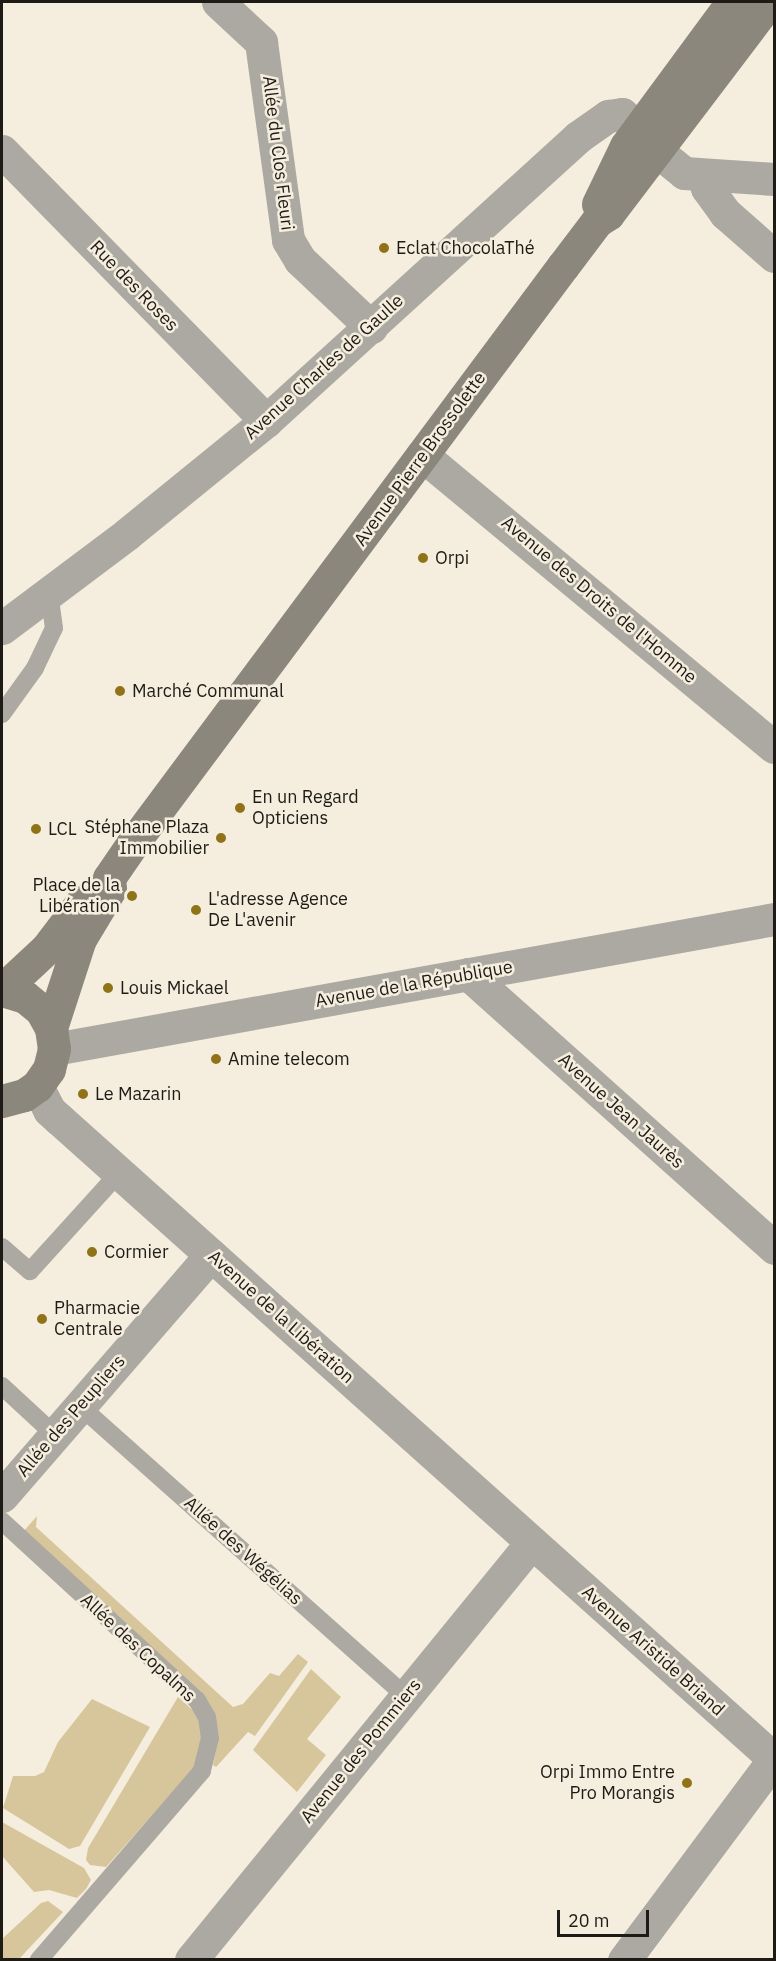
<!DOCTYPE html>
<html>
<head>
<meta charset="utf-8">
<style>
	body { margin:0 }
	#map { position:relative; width:776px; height:1961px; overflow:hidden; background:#f5eede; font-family:"IBM Plex Sans",sans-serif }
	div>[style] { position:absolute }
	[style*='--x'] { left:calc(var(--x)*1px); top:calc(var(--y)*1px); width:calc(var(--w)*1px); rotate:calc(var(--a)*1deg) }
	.green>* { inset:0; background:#d7c69b }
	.lane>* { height:18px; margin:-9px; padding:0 9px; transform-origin:9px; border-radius:9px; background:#aba9a2 }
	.street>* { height:33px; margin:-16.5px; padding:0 16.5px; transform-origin:16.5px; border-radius:16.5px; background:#aba9a2 }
	.secondary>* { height:33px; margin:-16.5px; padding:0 16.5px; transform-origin:16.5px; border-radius:16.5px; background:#8b877d }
	.dots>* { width:16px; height:16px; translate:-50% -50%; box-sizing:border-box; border:3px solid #f5eede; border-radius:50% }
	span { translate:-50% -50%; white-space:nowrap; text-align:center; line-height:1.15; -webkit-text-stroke:5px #f5eede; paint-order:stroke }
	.street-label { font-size:18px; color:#1e1b16 }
	.poi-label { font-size:18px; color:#1e1b16 }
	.left { translate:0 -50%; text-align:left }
	.right { translate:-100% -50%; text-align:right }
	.frame { position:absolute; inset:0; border:3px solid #1e1b16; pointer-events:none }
	.scale { position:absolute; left:557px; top:1910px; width:92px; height:27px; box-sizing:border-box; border:3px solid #1e1b16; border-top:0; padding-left:8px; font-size:18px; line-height:21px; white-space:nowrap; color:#1e1b16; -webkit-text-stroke:4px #f5eede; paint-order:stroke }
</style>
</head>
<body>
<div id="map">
	<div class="green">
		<div style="clip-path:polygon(37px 1516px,36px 1527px,233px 1707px,243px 1704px,270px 1673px,279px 1676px,298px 1654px,308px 1662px,255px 1736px,248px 1732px,216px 1767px,213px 1765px,219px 1736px,212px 1710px,23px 1532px)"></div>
		<div style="clip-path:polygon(311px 1669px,341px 1697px,307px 1739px,326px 1755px,297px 1792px,253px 1750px)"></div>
		<div style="clip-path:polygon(178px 1697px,196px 1713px,201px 1724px,202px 1738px,194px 1768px,106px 1867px,90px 1865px,86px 1860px,88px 1848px)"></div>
		<div style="clip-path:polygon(92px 1699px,150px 1727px,80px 1846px,69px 1849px,3px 1808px,13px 1776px,35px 1776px,44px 1772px,58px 1742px)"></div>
		<div style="clip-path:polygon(2px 1822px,84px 1868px,91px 1880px,86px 1889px,77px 1898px,49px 1890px,34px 1892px,2px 1856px)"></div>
		<div style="clip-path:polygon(48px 1901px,63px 1912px,19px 1959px,2px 1959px,2px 1939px,41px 1903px)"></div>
	</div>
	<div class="lane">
		<div style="--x:2;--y:714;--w:57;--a:-54.3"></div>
		<div style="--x:35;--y:668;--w:44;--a:-64.6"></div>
		<div style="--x:54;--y:628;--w:34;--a:-98"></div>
		<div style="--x:2;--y:1247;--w:37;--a:41"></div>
		<div style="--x:30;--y:1271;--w:132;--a:-47.8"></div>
		<div style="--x:2;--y:1386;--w:72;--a:42.8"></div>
		<div style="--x:80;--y:1406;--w:436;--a:41.7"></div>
		<div style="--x:2;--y:1521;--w:265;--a:42.6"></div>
		<div style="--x:197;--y:1700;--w:20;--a:60"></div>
		<div style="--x:207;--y:1717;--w:21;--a:82"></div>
		<div style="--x:210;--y:1738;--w:34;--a:104"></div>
		<div style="--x:202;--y:1771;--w:250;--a:130.8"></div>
	</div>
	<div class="street">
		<div style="--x:218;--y:2;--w:59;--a:42.9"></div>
		<div style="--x:261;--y:42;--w:200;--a:82.2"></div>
		<div style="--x:288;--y:240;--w:23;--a:59"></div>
		<div style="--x:300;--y:260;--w:98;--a:43.3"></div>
		<div style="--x:2;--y:151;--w:378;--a:45.6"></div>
		<div style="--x:657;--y:151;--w:35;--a:39"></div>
		<div style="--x:684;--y:173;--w:90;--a:3.8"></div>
		<div style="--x:704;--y:175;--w:13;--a:77"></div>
		<div style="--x:707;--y:188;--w:31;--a:54"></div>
		<div style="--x:725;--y:213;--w:65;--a:41.3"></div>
		<div style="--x:422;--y:455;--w:457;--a:39.7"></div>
		<div style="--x:2;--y:628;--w:156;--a:-36.9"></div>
		<div style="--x:127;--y:534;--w:179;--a:-39.1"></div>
		<div style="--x:266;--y:421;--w:422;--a:-42.3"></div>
		<div style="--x:578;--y:137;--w:37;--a:-35"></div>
		<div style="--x:608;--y:116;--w:14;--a:-8"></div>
		<div style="--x:622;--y:114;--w:21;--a:41"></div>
		<div style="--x:468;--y:974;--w:411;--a:41.8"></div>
		<div style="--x:54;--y:1049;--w:732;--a:-10.23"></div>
		<div style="--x:37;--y:1086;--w:27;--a:63"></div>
		<div style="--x:49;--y:1110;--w:13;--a:42"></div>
		<div style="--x:59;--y:1119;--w:960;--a:41.83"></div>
		<div style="--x:774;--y:1759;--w:251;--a:126.7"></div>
		<div style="--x:2;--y:1496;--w:319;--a:-49.1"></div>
		<div style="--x:191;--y:1960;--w:539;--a:-50.79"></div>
	</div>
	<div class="secondary">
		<div style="--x:598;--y:204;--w:64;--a:-64.2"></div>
		<div style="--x:626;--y:146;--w:179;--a:-53.6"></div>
		<div style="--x:2;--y:990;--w:24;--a:17"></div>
		<div style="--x:25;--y:997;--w:21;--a:39"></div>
		<div style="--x:41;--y:1010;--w:21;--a:61"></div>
		<div style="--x:51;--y:1028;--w:21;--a:82"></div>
		<div style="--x:54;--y:1049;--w:21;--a:104"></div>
		<div style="--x:49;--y:1069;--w:21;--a:125"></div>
		<div style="--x:37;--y:1086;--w:16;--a:145"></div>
		<div style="--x:24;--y:1095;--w:23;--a:165"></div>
		<div style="--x:2;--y:990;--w:62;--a:-43"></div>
		<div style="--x:47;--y:948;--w:58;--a:-52.7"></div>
		<div style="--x:51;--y:1028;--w:94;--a:-72"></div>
		<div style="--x:80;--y:939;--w:58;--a:-59"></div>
		<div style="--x:110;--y:889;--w:11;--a:-95"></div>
		<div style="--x:109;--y:878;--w:42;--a:-55.6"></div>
		<div style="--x:133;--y:843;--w:720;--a:-53.31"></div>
		<div style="--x:563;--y:266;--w:56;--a:-52.9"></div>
		<div style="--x:597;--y:221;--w:13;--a:-32"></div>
		<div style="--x:608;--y:214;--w:266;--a:-52.8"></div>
	</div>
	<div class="dots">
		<div style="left:384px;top:248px;background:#907318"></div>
		<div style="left:423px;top:558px;background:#907318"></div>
		<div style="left:120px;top:691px;background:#907318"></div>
		<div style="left:240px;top:808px;background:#907318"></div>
		<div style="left:36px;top:829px;background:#907318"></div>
		<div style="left:221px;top:838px;background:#907318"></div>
		<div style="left:132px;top:896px;background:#907318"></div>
		<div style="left:196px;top:910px;background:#907318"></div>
		<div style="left:108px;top:988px;background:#907318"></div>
		<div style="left:216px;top:1059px;background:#907318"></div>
		<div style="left:83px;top:1094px;background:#907318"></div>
		<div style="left:92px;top:1252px;background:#907318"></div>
		<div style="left:42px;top:1319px;background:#907318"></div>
		<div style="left:687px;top:1783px;background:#907318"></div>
	</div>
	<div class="street-label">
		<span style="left:278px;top:153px;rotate:83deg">Allée du Clos Fleuri</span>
		<span style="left:134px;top:286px;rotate:46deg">Rue des Roses</span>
		<span style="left:324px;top:367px;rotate:-42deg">Avenue Charles de Gaulle</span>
		<span style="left:420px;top:459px;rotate:-54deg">Avenue Pierre Brossolette</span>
		<span style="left:599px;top:600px;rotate:40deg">Avenue des Droits de l'Homme</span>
		<span style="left:414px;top:984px;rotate:-10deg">Avenue de la République</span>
		<span style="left:621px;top:1111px;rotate:42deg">Avenue Jean Jaurès</span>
		<span style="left:281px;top:1317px;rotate:42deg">Avenue de la Libération</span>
		<span style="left:71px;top:1416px;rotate:-49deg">Allée des Peupliers</span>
		<span style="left:243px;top:1551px;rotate:42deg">Allée des Wégélias</span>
		<span style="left:138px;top:1648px;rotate:43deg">Allée des Copalms</span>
		<span style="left:653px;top:1651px;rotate:42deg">Avenue Aristide Briand</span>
		<span style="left:361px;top:1751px;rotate:-51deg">Avenue des Pommiers</span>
	</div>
	<div class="poi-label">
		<span class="left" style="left:396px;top:248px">Eclat ChocolaThé</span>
		<span class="left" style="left:435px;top:558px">Orpi</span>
		<span class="left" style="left:132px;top:691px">Marché Communal</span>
		<span class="left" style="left:252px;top:808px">En un Regard<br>Opticiens</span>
		<span class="right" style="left:209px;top:838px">Stéphane Plaza<br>Immobilier</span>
		<span class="left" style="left:48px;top:829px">LCL</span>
		<span class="right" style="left:120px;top:896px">Place de la<br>Libération</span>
		<span class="left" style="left:208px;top:910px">L'adresse Agence<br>De L'avenir</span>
		<span class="left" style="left:120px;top:988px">Louis Mickael</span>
		<span class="left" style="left:228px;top:1059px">Amine telecom</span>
		<span class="left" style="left:95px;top:1094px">Le Mazarin</span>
		<span class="left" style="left:104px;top:1252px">Cormier</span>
		<span class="left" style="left:54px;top:1319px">Pharmacie<br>Centrale</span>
		<span class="right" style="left:675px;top:1783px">Orpi Immo Entre<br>Pro Morangis</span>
	</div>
	<div class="frame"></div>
	<div class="scale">20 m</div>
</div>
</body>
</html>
